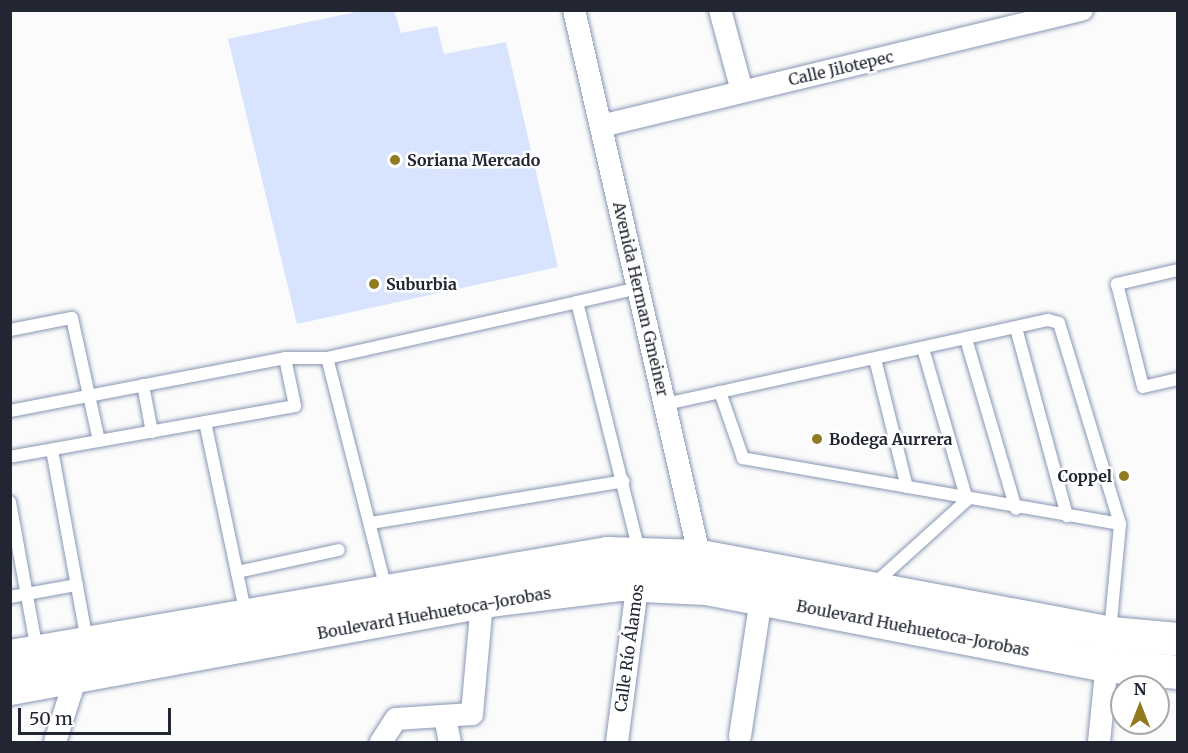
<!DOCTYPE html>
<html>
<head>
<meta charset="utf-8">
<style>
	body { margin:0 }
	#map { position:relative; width:1188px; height:753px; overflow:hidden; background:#fbfbfb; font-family:Merriweather,serif }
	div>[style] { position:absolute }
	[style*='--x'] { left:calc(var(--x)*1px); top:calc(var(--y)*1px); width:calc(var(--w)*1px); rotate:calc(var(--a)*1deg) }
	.building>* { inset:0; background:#d8e4fd }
	.roads { filter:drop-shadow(0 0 2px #8997b4) drop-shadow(0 0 2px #8997b4) }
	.lane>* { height:12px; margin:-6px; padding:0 6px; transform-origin:6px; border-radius:6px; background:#fff }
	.street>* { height:22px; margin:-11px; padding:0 11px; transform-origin:11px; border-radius:11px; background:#fff }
	.secondary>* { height:33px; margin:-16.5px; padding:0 16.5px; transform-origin:16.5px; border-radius:16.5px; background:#fff }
	.dots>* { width:16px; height:16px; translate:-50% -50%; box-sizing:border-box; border:3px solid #fff; border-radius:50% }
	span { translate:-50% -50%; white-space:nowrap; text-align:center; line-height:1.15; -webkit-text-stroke:5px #fff; paint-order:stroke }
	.street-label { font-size:16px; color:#212632 }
	.poi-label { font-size:16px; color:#212632; font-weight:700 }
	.left { translate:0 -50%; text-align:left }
	.right { translate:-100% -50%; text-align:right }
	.frame { position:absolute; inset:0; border:12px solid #212632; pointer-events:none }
	.north { position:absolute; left:1110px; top:675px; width:60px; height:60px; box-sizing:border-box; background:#fff; border:2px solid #a6a8ad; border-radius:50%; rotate:0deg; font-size:16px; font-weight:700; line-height:24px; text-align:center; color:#212632 }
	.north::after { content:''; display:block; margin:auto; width:21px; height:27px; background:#917a20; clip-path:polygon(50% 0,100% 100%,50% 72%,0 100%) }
	.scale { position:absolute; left:18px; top:708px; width:153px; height:27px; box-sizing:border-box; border:3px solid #212632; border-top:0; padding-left:8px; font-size:18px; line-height:21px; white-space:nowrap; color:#212632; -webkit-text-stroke:4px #fff; paint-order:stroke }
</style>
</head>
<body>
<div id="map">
	<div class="building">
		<div style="clip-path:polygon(365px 10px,394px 10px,401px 33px,437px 26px,444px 54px,506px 42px,558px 267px,297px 324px,228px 39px)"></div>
	</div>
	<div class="roads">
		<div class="lane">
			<div style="--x:1178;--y:270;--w:63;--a:167.1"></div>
			<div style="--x:1117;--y:284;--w:106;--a:75.8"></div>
			<div style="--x:1143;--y:387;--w:36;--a:-13"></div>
			<div style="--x:577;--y:302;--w:63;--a:-12.9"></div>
			<div style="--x:1016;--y:328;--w:195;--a:74.8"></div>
			<div style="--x:10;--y:330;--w:63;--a:-11"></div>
			<div style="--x:72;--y:318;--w:126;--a:77.6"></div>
			<div style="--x:966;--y:339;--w:177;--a:73.6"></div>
			<div style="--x:285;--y:358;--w:42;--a:0"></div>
			<div style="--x:875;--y:359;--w:132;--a:76"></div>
			<div style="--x:143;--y:385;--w:48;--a:79.2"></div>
			<div style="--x:665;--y:404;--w:56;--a:-12.3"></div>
			<div style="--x:10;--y:411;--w:280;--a:-10.9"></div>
			<div style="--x:285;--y:358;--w:49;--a:78.2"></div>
			<div style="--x:295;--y:406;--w:290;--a:169.9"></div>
			<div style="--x:205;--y:422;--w:197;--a:78"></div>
			<div style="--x:52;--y:450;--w:193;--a:79.6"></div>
			<div style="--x:10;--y:502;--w:150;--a:79.7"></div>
			<div style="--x:371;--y:523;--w:256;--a:-9.4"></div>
			<div style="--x:237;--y:572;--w:104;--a:-12.2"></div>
			<div style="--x:873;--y:585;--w:127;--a:-42.1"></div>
			<div style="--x:967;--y:500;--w:157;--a:-106.2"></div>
			<div style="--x:386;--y:589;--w:238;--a:-104.3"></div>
			<div style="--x:327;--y:358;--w:256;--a:-12.6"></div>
			<div style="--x:577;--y:302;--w:257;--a:76"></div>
			<div style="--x:10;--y:597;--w:68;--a:-10.2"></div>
			<div style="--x:1110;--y:632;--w:108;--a:-84.7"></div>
			<div style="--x:1120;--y:524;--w:383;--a:-170.1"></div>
			<div style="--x:743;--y:458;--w:70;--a:-109.2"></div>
			<div style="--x:720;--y:392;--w:336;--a:-12.4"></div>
			<div style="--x:1048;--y:320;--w:11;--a:15"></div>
			<div style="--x:1059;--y:323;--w:210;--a:73.1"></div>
		</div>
		<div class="street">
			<div style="--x:574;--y:10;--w:572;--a:77.06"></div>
			<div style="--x:720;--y:10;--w:84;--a:74.8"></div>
			<div style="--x:601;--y:126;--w:495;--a:-13.6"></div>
			<div style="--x:445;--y:717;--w:25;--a:79"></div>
			<div style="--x:740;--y:736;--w:139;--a:-81.3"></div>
			<div style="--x:55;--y:742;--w:68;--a:-72.1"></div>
			<div style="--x:381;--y:742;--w:27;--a:-57"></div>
			<div style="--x:396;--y:719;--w:76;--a:-3.8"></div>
			<div style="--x:472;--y:714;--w:113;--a:-84.9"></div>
			<div style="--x:617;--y:742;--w:171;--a:-82.6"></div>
			<div style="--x:1099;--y:742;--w:90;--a:-84.3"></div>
		</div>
		<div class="secondary">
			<div style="--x:10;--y:656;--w:606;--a:-9.79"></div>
			<div style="--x:607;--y:553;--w:93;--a:1.8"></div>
			<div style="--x:700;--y:556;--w:417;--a:10.6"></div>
			<div style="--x:1110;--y:633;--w:68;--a:5"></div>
			<div style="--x:10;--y:688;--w:480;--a:-10.4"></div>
			<div style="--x:482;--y:601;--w:140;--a:-7"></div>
			<div style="--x:621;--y:584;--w:85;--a:2.7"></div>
			<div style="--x:706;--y:588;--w:407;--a:10.9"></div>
			<div style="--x:1106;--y:665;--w:72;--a:5.6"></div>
		</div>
	</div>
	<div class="dots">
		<div style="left:395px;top:160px;background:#917a20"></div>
		<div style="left:374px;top:284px;background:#917a20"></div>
		<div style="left:817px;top:439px;background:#917a20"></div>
		<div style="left:1124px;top:476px;background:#917a20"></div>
	</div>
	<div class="street-label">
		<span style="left:841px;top:68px;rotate:-13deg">Calle Jilotepec</span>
		<span style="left:641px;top:299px;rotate:77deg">Avenida Herman Gmeiner</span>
		<span style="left:434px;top:613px;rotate:-10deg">Boulevard Huehuetoca-Jorobas</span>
		<span style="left:913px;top:628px;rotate:11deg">Boulevard Huehuetoca-Jorobas</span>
		<span style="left:629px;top:648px;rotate:-82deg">Calle Río Álamos</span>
	</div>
	<div class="poi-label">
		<span class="left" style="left:407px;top:160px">Soriana Mercado</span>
		<span class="left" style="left:386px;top:284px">Suburbia</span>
		<span class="left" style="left:829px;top:439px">Bodega Aurrera</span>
		<span class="right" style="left:1112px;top:476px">Coppel</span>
	</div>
	<div class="frame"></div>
	<div class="north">N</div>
	<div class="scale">50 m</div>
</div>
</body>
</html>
